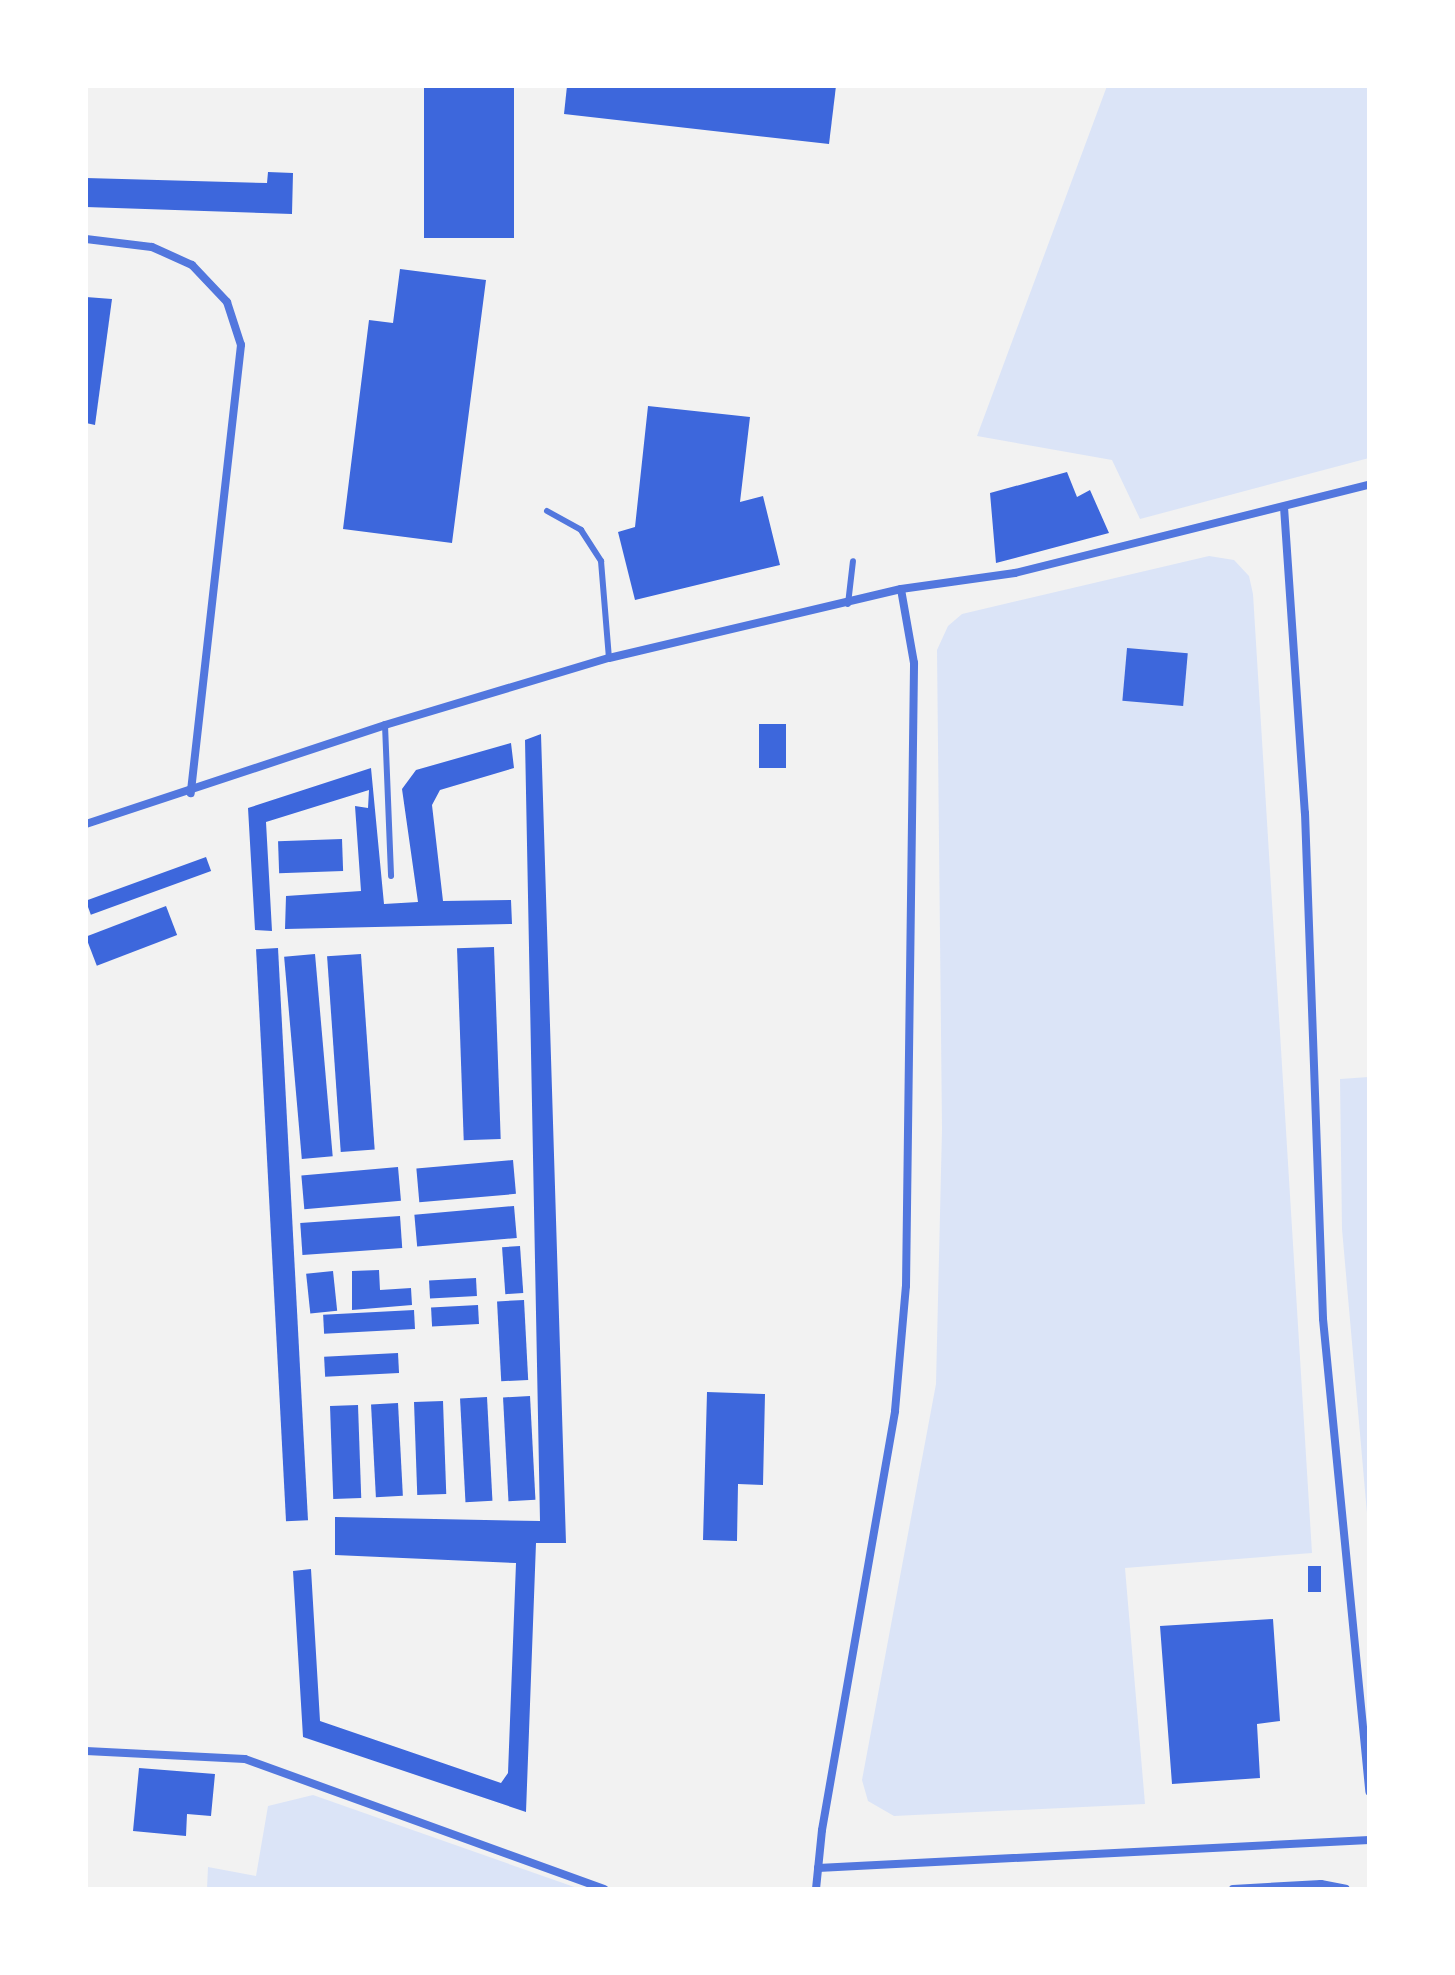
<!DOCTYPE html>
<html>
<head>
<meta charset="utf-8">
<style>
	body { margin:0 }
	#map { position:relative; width:1455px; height:1975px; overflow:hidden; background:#f2f2f2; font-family:"Source Sans 3",sans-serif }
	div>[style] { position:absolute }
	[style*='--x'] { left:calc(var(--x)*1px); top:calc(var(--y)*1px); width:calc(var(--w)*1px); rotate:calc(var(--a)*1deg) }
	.green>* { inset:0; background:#dbe4f7 }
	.building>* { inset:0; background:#3d67dc; transform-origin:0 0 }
	.service>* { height:6px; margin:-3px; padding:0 3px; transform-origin:3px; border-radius:3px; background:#5277de }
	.minor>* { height:8px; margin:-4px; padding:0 4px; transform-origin:4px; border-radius:4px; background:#5277de }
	span { translate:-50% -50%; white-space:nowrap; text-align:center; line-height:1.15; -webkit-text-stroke:7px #fff; paint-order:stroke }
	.frame { position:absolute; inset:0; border:88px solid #fff; pointer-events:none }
</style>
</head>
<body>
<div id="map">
	<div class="green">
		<div style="clip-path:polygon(1107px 86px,1369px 86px,1369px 458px,1140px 519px,1112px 460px,977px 436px)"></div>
		<div style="clip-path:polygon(1209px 556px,1234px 560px,1249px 576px,1253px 594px,1312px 1553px,1125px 1568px,1145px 1804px,894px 1816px,868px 1801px,862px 1780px,936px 1384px,942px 1129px,937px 650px,948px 626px,962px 614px)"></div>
		<div style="clip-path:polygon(1369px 1077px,1369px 1536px,1342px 1229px,1340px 1079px)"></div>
		<div style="clip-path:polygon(313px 1795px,580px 1889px,207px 1889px,208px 1867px,256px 1876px,268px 1806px)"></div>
	</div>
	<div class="building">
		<div style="left:424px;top:86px;width:90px;height:152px"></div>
		<div style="clip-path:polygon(567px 86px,836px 86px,829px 144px,564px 114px)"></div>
		<div style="clip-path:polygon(268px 172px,293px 173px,292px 214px,86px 207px,86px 178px,267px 183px)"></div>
		<div style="clip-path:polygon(400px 269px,486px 280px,452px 543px,343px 529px,369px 320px,393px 323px)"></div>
		<div style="clip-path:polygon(86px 297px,112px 299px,95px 425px,86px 423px)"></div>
		<div style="clip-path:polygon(648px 406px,750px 417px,740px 502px,763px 496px,780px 565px,635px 600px,618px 532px,635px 527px)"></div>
		<div style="clip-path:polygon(1067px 472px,1077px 497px,1090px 490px,1109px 533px,996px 563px,990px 493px)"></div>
		<div style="left:1127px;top:648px;width:61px;height:53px;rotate:5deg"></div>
		<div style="left:759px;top:724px;width:27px;height:44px"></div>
		<div style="clip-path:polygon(541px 734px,566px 1543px,536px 1543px,526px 1812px,303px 1737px,293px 1571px,311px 1569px,320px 1721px,501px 1783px,508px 1773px,516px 1563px,335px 1555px,335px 1517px,540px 1521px,525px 740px)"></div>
		<div style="clip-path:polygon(511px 743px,514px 768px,440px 790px,432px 805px,443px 901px,511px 900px,512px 924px,285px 929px,286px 896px,361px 891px,355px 806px,368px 808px,369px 790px,266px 822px,272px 931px,255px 930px,248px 808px,371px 768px,384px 904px,418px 902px,402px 789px,416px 770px)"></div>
		<div style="left:342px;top:839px;width:32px;height:64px;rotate:88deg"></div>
		<div style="left:206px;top:857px;width:15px;height:128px;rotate:70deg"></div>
		<div style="left:166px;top:906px;width:31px;height:86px;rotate:69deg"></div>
		<div style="left:494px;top:947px;width:192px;height:37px;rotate:88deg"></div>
		<div style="left:278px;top:948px;width:573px;height:22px;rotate:87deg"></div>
		<div style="left:315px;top:954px;width:203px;height:31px;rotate:85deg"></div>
		<div style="left:361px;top:954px;width:196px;height:34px;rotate:86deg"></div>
		<div style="left:513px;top:1160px;width:34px;height:97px;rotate:85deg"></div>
		<div style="left:398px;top:1167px;width:34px;height:97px;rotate:85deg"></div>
		<div style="left:514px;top:1206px;width:32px;height:100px;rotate:85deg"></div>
		<div style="left:400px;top:1216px;width:32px;height:100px;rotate:86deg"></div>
		<div style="left:520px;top:1246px;width:47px;height:18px;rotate:86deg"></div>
		<div style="clip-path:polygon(379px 1270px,380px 1290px,411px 1288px,412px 1305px,352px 1310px,352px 1271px)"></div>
		<div style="left:333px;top:1271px;width:40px;height:27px;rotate:84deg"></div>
		<div style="left:476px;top:1278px;width:18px;height:47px;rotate:87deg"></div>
		<div style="left:524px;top:1300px;width:80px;height:27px;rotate:87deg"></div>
		<div style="left:478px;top:1305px;width:19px;height:47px;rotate:87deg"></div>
		<div style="left:414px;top:1310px;width:19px;height:91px;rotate:87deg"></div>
		<div style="left:398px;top:1353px;width:20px;height:74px;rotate:87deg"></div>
		<div style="clip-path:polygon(707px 1392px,765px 1394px,763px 1485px,738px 1484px,737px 1541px,703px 1540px)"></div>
		<div style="left:530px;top:1396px;width:104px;height:27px;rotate:87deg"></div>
		<div style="left:487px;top:1397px;width:104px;height:27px;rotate:87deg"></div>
		<div style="left:443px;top:1401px;width:93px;height:29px;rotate:88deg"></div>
		<div style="left:398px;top:1403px;width:93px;height:27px;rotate:87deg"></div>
		<div style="left:358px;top:1405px;width:93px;height:28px;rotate:88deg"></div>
		<div style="left:1308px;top:1566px;width:13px;height:26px"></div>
		<div style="clip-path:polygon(1273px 1619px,1280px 1721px,1257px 1724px,1260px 1778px,1172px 1784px,1160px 1626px)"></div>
		<div style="clip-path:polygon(139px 1768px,215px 1774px,211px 1816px,187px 1814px,186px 1836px,133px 1831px)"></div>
	</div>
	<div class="service">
		<div style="--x:547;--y:511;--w:39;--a:29"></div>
		<div style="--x:581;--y:530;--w:37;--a:57"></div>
		<div style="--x:601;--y:561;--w:97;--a:85.3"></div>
		<div style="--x:848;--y:604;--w:43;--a:-83.4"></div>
		<div style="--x:385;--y:725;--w:151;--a:87.7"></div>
	</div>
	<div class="minor">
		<div style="--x:86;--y:239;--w:66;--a:6.9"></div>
		<div style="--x:152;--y:247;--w:44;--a:24.2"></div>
		<div style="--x:192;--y:265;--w:51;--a:46.6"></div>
		<div style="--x:227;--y:302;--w:45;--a:72"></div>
		<div style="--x:241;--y:345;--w:451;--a:96.4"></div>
		<div style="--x:1284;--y:507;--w:307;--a:86.1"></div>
		<div style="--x:1305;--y:813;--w:506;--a:87.96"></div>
		<div style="--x:1323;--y:1319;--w:475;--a:84.4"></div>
		<div style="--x:86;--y:824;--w:315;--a:-18.3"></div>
		<div style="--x:385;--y:725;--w:234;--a:-16.7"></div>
		<div style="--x:609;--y:658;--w:300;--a:-13.3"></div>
		<div style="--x:901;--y:589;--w:115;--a:-8"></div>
		<div style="--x:1015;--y:573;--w:365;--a:-14"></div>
		<div style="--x:86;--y:1751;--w:159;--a:2.9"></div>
		<div style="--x:245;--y:1759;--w:382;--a:19.9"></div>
		<div style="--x:818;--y:1868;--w:552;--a:-2.91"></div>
		<div style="--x:816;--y:1889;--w:59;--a:-84.2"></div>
		<div style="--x:822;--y:1830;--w:425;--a:-80.1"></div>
		<div style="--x:895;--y:1411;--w:125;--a:-85"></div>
		<div style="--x:906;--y:1286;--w:623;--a:-89.26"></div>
		<div style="--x:914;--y:663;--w:75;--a:-100"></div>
		<div style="--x:1233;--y:1889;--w:88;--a:-3.3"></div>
		<div style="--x:1321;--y:1884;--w:25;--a:11"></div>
	</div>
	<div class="frame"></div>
</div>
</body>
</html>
